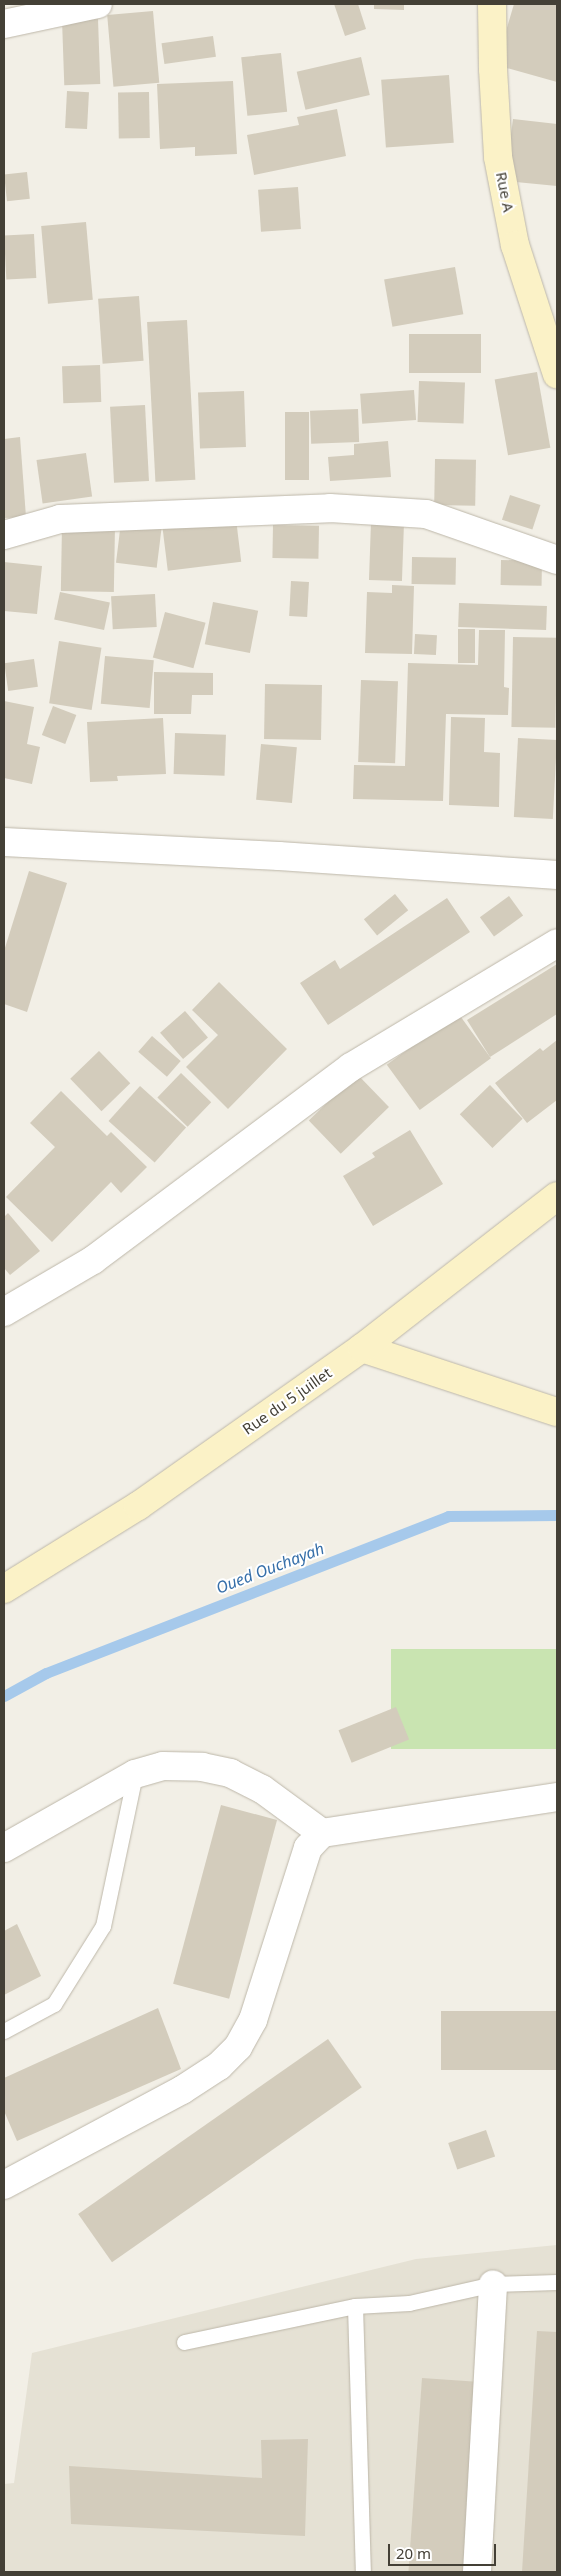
<!DOCTYPE html>
<html>
<head>
<meta charset="utf-8">
<style>
	body { margin:0 }
	#map { position:relative; width:561px; height:2576px; overflow:hidden; background:#f2efe6; font-family:"Noto Sans",sans-serif }
	div>[style] { position:absolute }
	[style*='--x'] { left:calc(var(--x)*1px); top:calc(var(--y)*1px); width:calc(var(--w)*1px); rotate:calc(var(--a)*1deg) }
	.residential>* { inset:0; background:#e5e1d4 }
	.green>* { inset:0; background:#c9e4b1; transform-origin:0 0 }
	.stream>* { height:11px; margin:-5.5px; padding:0 5.5px; transform-origin:5.5px; border-radius:5.5px; background:#a6c9eb }
	.building>* { inset:0; background:#d3ccbc; transform-origin:0 0 }
	.roads { filter:drop-shadow(0 0 1px #bdb7a9) drop-shadow(0 0 1px #bdb7a9) }
	.lane>* { height:15px; margin:-7.5px; padding:0 7.5px; transform-origin:7.5px; border-radius:7.5px; background:#fff }
	.street>* { height:28px; margin:-14px; padding:0 14px; transform-origin:14px; border-radius:14px; background:#fff }
	.secondary>* { height:28px; margin:-14px; padding:0 14px; transform-origin:14px; border-radius:14px; background:#fbf2c7 }
	span { translate:-50% -50%; white-space:nowrap; text-align:center; line-height:1.15; -webkit-text-stroke:4px #fff; paint-order:stroke }
	.street-label { font-size:15px; color:#444036 }
	.water-label { font-size:16px; color:#366fa9; font-style:italic }
	.frame { position:absolute; inset:0; border:5px solid #444036; pointer-events:none }
	.scale { position:absolute; left:388px; top:2544px; width:108px; height:22px; box-sizing:border-box; border:2px solid #444036; border-top:0; padding-left:6px; font-size:15px; line-height:18px; white-space:nowrap; color:#444036; -webkit-text-stroke:4px #fff; paint-order:stroke }
</style>
</head>
<body>
<div id="map">
	<div class="residential">
		<div style="clip-path:polygon(557px 2245px,557px 2572px,4px 2572px,4px 2484px,14px 2483px,32px 2353px,416px 2259px)"></div>
	</div>
	<div class="green">
		<div style="left:557px;top:1649px;width:100px;height:166px;rotate:90deg"></div>
	</div>
	<div class="stream">
		<div style="--x:4;--y:1696;--w:48;--a:-28.7"></div>
		<div style="--x:46;--y:1673;--w:432;--a:-21.3"></div>
		<div style="--x:448;--y:1516;--w:109;--a:-0.5"></div>
	</div>
	<div class="building">
		<div style="clip-path:polygon(334px 4px,358px 4px,366px 29px,345px 36px)"></div>
		<div style="clip-path:polygon(374px 4px,404px 4px,404px 10px,374px 9px)"></div>
		<div style="clip-path:polygon(514px 4px,557px 4px,557px 82px,496px 65px)"></div>
		<div style="left:153px;top:11px;width:72px;height:46px;rotate:85deg"></div>
		<div style="left:98px;top:19px;width:65px;height:36px;rotate:88deg"></div>
		<div style="left:213px;top:36px;width:21px;height:52px;rotate:82deg"></div>
		<div style="left:281px;top:53px;width:59px;height:40px;rotate:84deg"></div>
		<div style="left:361px;top:57px;width:39px;height:66px;rotate:77deg"></div>
		<div style="left:449px;top:75px;width:68px;height:68px;rotate:86deg"></div>
		<div style="clip-path:polygon(233px 81px,237px 154px,195px 156px,195px 147px,160px 149px,157px 84px)"></div>
		<div style="left:67px;top:91px;width:22px;height:37px;rotate:3deg"></div>
		<div style="left:149px;top:92px;width:46px;height:31px;rotate:89deg"></div>
		<div style="clip-path:polygon(337px 109px,346px 156px,254px 175px,247px 135px,299px 125px,297px 117px)"></div>
		<div style="clip-path:polygon(513px 119px,557px 124px,557px 186px,505px 181px)"></div>
		<div style="left:27px;top:172px;width:27px;height:23px;rotate:84deg"></div>
		<div style="left:298px;top:187px;width:42px;height:40px;rotate:86deg"></div>
		<div style="left:86px;top:222px;width:78px;height:45px;rotate:85deg"></div>
		<div style="left:34px;top:234px;width:44px;height:30px;rotate:87deg"></div>
		<div style="left:455px;top:267px;width:48px;height:72px;rotate:80deg"></div>
		<div style="left:139px;top:296px;width:65px;height:41px;rotate:86deg"></div>
		<div style="left:187px;top:320px;width:160px;height:40px;rotate:87deg"></div>
		<div style="left:409px;top:334px;width:72px;height:39px"></div>
		<div style="left:100px;top:365px;width:37px;height:38px;rotate:88deg"></div>
		<div style="left:537px;top:372px;width:77px;height:43px;rotate:80deg"></div>
		<div style="left:419px;top:381px;width:46px;height:41px;rotate:2deg"></div>
		<div style="left:414px;top:390px;width:30px;height:54px;rotate:86deg"></div>
		<div style="left:244px;top:391px;width:56px;height:46px;rotate:88deg"></div>
		<div style="left:145px;top:405px;width:76px;height:35px;rotate:87deg"></div>
		<div style="left:358px;top:409px;width:33px;height:48px;rotate:88deg"></div>
		<div style="left:285px;top:412px;width:24px;height:68px"></div>
		<div style="clip-path:polygon(20px 437px,26px 517px,4px 518px,4px 439px)"></div>
		<div style="clip-path:polygon(388px 441px,391px 477px,330px 481px,328px 457px,354px 455px,354px 444px)"></div>
		<div style="left:86px;top:453px;width:44px;height:50px;rotate:82deg"></div>
		<div style="left:435px;top:459px;width:41px;height:46px;rotate:1deg"></div>
		<div style="left:510px;top:495px;width:32px;height:26px;rotate:18deg"></div>
		<div style="left:236px;top:519px;width:43px;height:74px;rotate:83deg"></div>
		<div style="left:121px;top:522px;width:41px;height:41px;rotate:7deg"></div>
		<div style="left:371px;top:522px;width:33px;height:58px;rotate:2deg"></div>
		<div style="left:62px;top:525px;width:53px;height:66px;rotate:1deg"></div>
		<div style="left:273px;top:525px;width:46px;height:33px;rotate:1deg"></div>
		<div style="left:412px;top:557px;width:44px;height:27px;rotate:1deg"></div>
		<div style="left:501px;top:560px;width:41px;height:25px;rotate:1deg"></div>
		<div style="clip-path:polygon(4px 562px,42px 566px,37px 614px,4px 611px)"></div>
		<div style="left:291px;top:581px;width:18px;height:35px;rotate:3deg"></div>
		<div style="clip-path:polygon(392px 585px,414px 586px,412px 654px,365px 653px,367px 592px,392px 593px)"></div>
		<div style="left:60px;top:592px;width:51px;height:28px;rotate:12deg"></div>
		<div style="left:155px;top:594px;width:33px;height:44px;rotate:87deg"></div>
		<div style="left:213px;top:602px;width:46px;height:43px;rotate:11deg"></div>
		<div style="left:459px;top:603px;width:88px;height:24px;rotate:2deg"></div>
		<div style="left:165px;top:612px;width:42px;height:47px;rotate:15deg"></div>
		<div style="left:458px;top:629px;width:17px;height:34px"></div>
		<div style="clip-path:polygon(479px 630px,505px 630px,504px 687px,509px 688px,508px 715px,446px 714px,443px 801px,353px 799px,354px 765px,405px 766px,408px 663px,478px 665px)"></div>
		<div style="left:415px;top:634px;width:22px;height:20px;rotate:3deg"></div>
		<div style="left:513px;top:637px;width:44px;height:90px;rotate:1deg"></div>
		<div style="left:59px;top:641px;width:43px;height:63px;rotate:9deg"></div>
		<div style="left:105px;top:656px;width:49px;height:48px;rotate:5deg"></div>
		<div style="left:34px;top:659px;width:28px;height:30px;rotate:82deg"></div>
		<div style="clip-path:polygon(154px 672px,213px 673px,213px 695px,192px 695px,191px 714px,154px 714px)"></div>
		<div style="left:361px;top:680px;width:37px;height:82px;rotate:2deg"></div>
		<div style="left:265px;top:684px;width:57px;height:55px;rotate:1deg"></div>
		<div style="clip-path:polygon(4px 701px,34px 707px,27px 744px,40px 747px,32px 784px,4px 778px)"></div>
		<div style="left:53px;top:706px;width:25px;height:31px;rotate:21deg"></div>
		<div style="clip-path:polygon(451px 717px,485px 718px,484px 752px,500px 753px,499px 807px,449px 805px)"></div>
		<div style="clip-path:polygon(163px 718px,166px 774px,117px 776px,118px 781px,90px 782px,87px 722px)"></div>
		<div style="left:175px;top:733px;width:51px;height:41px;rotate:2deg"></div>
		<div style="left:518px;top:738px;width:39px;height:79px;rotate:3deg"></div>
		<div style="left:261px;top:744px;width:36px;height:56px;rotate:5deg"></div>
		<div style="clip-path:polygon(29px 871px,67px 883px,27px 1012px,4px 1004px,4px 951px)"></div>
		<div style="left:395px;top:894px;width:21px;height:40px;rotate:51deg"></div>
		<div style="left:509px;top:896px;width:24px;height:36px;rotate:54deg"></div>
		<div style="clip-path:polygon(447px 898px,470px 932px,328px 1025px,300px 983px,335px 960px,340px 969px)"></div>
		<div style="clip-path:polygon(557px 964px,557px 1014px,490px 1057px,467px 1020px)"></div>
		<div style="clip-path:polygon(219px 982px,287px 1049px,228px 1109px,186px 1067px,218px 1035px,192px 1010px)"></div>
		<div style="left:185px;top:1011px;width:35px;height:33px;rotate:49deg"></div>
		<div style="left:458px;top:1013px;width:56px;height:88px;rotate:54deg"></div>
		<div style="left:152px;top:1036px;width:38px;height:21px;rotate:41deg"></div>
		<div style="clip-path:polygon(557px 1040px,557px 1100px,527px 1123px,495px 1083px,540px 1048px,543px 1051px)"></div>
		<div style="left:99px;top:1051px;width:45px;height:40px;rotate:46deg"></div>
		<div style="left:181px;top:1073px;width:42px;height:34px;rotate:44deg"></div>
		<div style="left:357px;top:1074px;width:46px;height:67px;rotate:46deg"></div>
		<div style="left:490px;top:1085px;width:47px;height:42px;rotate:46deg"></div>
		<div style="left:140px;top:1086px;width:62px;height:47px;rotate:42deg"></div>
		<div style="clip-path:polygon(61px 1091px,107px 1136px,111px 1132px,147px 1167px,121px 1193px,111px 1182px,52px 1242px,6px 1197px,55px 1147px,30px 1123px)"></div>
		<div style="clip-path:polygon(410px 1130px,443px 1184px,373px 1226px,343px 1176px,375px 1157px,372px 1153px)"></div>
		<div style="clip-path:polygon(8px 1213px,40px 1251px,10px 1275px,4px 1268px,4px 1217px)"></div>
		<div style="left:396px;top:1707px;width:35px;height:62px;rotate:68deg"></div>
		<div style="left:221px;top:1805px;width:58px;height:185px;rotate:15deg"></div>
		<div style="clip-path:polygon(17px 1924px,41px 1976px,4px 1995px,4px 1931px)"></div>
		<div style="clip-path:polygon(158px 2008px,181px 2069px,17px 2141px,4px 2111px,4px 2078px)"></div>
		<div style="left:557px;top:2011px;width:59px;height:116px;rotate:90deg"></div>
		<div style="left:328px;top:2039px;width:59px;height:305px;rotate:55deg"></div>
		<div style="left:486px;top:2130px;width:28px;height:40px;rotate:71deg"></div>
		<div style="clip-path:polygon(537px 2331px,557px 2332px,557px 2572px,522px 2572px)"></div>
		<div style="left:422px;top:2378px;width:58px;height:194px;rotate:4deg"></div>
		<div style="clip-path:polygon(308px 2439px,305px 2536px,71px 2524px,69px 2466px,262px 2478px,261px 2440px)"></div>
	</div>
	<div class="roads">
		<div class="lane">
			<div style="--x:4;--y:2031;--w:57;--a:-28.4"></div>
			<div style="--x:54;--y:2004;--w:92;--a:-57.9"></div>
			<div style="--x:103;--y:1926;--w:155;--a:-78.1"></div>
			<div style="--x:355;--y:2306;--w:266;--a:88.3"></div>
			<div style="--x:184;--y:2342;--w:175;--a:-11.9"></div>
			<div style="--x:355;--y:2306;--w:54;--a:-3.2"></div>
			<div style="--x:409;--y:2303;--w:86;--a:-12.7"></div>
			<div style="--x:493;--y:2284;--w:64;--a:-1.8"></div>
		</div>
		<div class="street">
			<div style="--x:4;--y:24;--w:96;--a:-12"></div>
			<div style="--x:4;--y:535;--w:58;--a:-15.9"></div>
			<div style="--x:60;--y:519;--w:270;--a:-2.3"></div>
			<div style="--x:330;--y:508;--w:96;--a:3.6"></div>
			<div style="--x:426;--y:514;--w:139;--a:19.3"></div>
			<div style="--x:4;--y:842;--w:275;--a:2.9"></div>
			<div style="--x:279;--y:856;--w:279;--a:3.9"></div>
			<div style="--x:4;--y:1312;--w:103;--a:-30.3"></div>
			<div style="--x:93;--y:1260;--w:322;--a:-36.8"></div>
			<div style="--x:351;--y:1067;--w:240;--a:-31"></div>
			<div style="--x:4;--y:1848;--w:150;--a:-29.5"></div>
			<div style="--x:135;--y:1774;--w:29;--a:-16"></div>
			<div style="--x:163;--y:1766;--w:39;--a:1"></div>
			<div style="--x:202;--y:1767;--w:29;--a:12"></div>
			<div style="--x:230;--y:1773;--w:36;--a:27"></div>
			<div style="--x:262;--y:1789;--w:74;--a:36.3"></div>
			<div style="--x:4;--y:2185;--w:202;--a:-28.1"></div>
			<div style="--x:182;--y:2090;--w:44;--a:-33"></div>
			<div style="--x:219;--y:2066;--w:27;--a:-45"></div>
			<div style="--x:238;--y:2047;--w:31;--a:-61"></div>
			<div style="--x:253;--y:2020;--w:181;--a:-72.3"></div>
			<div style="--x:308;--y:1848;--w:21;--a:-47"></div>
			<div style="--x:322;--y:1833;--w:238;--a:-8.7"></div>
			<div style="--x:477;--y:2572;--w:288;--a:-86.8"></div>
		</div>
		<div class="secondary">
			<div style="--x:492;--y:4;--w:65;--a:89.1"></div>
			<div style="--x:493;--y:69;--w:88;--a:86.7"></div>
			<div style="--x:498;--y:157;--w:90;--a:79.1"></div>
			<div style="--x:515;--y:245;--w:136;--a:72"></div>
			<div style="--x:362;--y:1348;--w:205;--a:18.2"></div>
			<div style="--x:4;--y:1589;--w:158;--a:-31.8"></div>
			<div style="--x:138;--y:1506;--w:274;--a:-35.2"></div>
			<div style="--x:362;--y:1348;--w:247;--a:-37.9"></div>
		</div>
	</div>
	<div class="street-label">
		<span style="left:505px;top:192px;rotate:79deg">Rue A</span>
		<span style="left:287px;top:1401px;rotate:-35deg">Rue du 5 juillet</span>
	</div>
	<div class="water-label">
		<span style="left:270px;top:1568px;rotate:-21deg">Oued Ouchayah</span>
	</div>
	<div class="frame"></div>
	<div class="scale">20 m</div>
</div>
</body>
</html>
